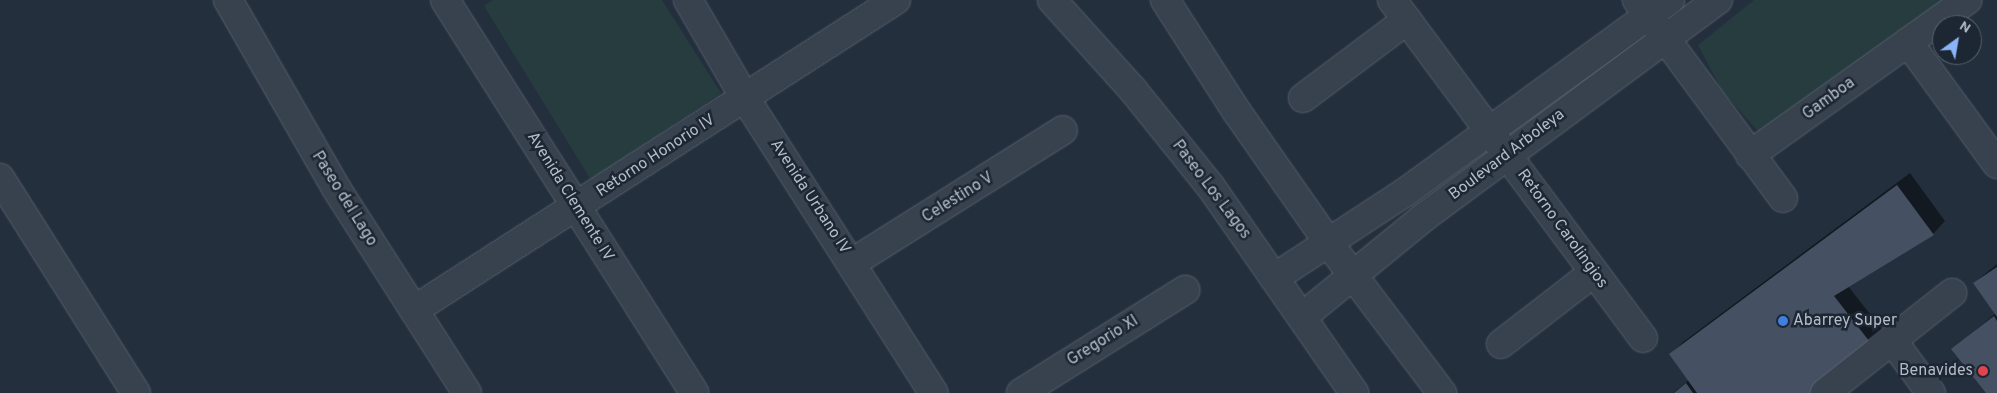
<!DOCTYPE html>
<html>
<head>
<meta charset="utf-8">
<style>
	body { margin:0 }
	#map { position:relative; width:1997px; height:393px; overflow:hidden; background:#242f3e; font-family:Overpass,sans-serif }
	div>[style] { position:absolute }
	[style*='--x'] { left:calc(var(--x)*1px); top:calc(var(--y)*1px); width:calc(var(--w)*1px); rotate:calc(var(--a)*1deg) }
	.green>* { inset:0; background:#263c3f }
	.shadow>* { inset:0; background:#0007 }
	.building>* { inset:0; background:#455162 }
	.roads { filter:drop-shadow(0 0 1px #565f6c) drop-shadow(0 0 1px #565f6c) }
	.minor>* { height:28px; margin:-14px; padding:0 14px; transform-origin:14px; border-radius:14px; background:#38414e }
	.dots>* { width:14px; height:14px; translate:-50% -50%; box-sizing:border-box; border:2px solid #1d2633; border-radius:50% }
	span { translate:-50% -50%; white-space:nowrap; text-align:center; line-height:1.15; -webkit-text-stroke:5px #1d2633; paint-order:stroke }
	.street-label { font-size:16px; color:#b4bcc9 }
	.poi-label { font-size:16px; color:#b4bcc9 }
	.left { translate:0 -50%; text-align:left }
	.right { translate:-100% -50%; text-align:right }
	.north { position:absolute; left:1932px; top:15px; width:50px; height:50px; box-sizing:border-box; background:#1d2633; border:1px solid #59626f; border-radius:50%; rotate:32deg; font-size:14px; font-weight:700; line-height:20px; text-align:center; color:#b4bcc9 }
	.north::after { content:''; display:block; margin:auto; width:18px; height:22px; background:#8ab4f8; clip-path:polygon(50% 0,100% 100%,50% 72%,0 100%) }
</style>
</head>
<body>
<div id="map">
	<div class="green">
		<div style="clip-path:polygon(493px 0,662px 0,721px 93px,591px 180px,484px 6px)"></div>
		<div style="clip-path:polygon(1754px 0,1951px 0,1766px 140px,1722px 91px,1698px 45px)"></div>
	</div>
	<div class="shadow">
		<div style="clip-path:polygon(1910px 173px,1945px 221px,1933px 234px,1848px 286px,1885px 333px,1808px 393px,1673px 393px,1689px 380px,1671px 354px,1683px 342px)"></div>
		<div style="clip-path:polygon(1997px 264px,1997px 393px,1988px 393px,1953px 349px,1996px 313px,1974px 283px)"></div>
	</div>
	<div class="building">
		<div style="clip-path:polygon(1897px 185px,1934px 235px,1834px 296px,1873px 346px,1810px 393px,1697px 393px,1669px 354px)"></div>
		<div style="clip-path:polygon(1997px 267px,1997px 317px,1973px 283px)"></div>
		<div style="clip-path:polygon(1994px 316px,1997px 321px,1997px 393px,1986px 393px,1951px 349px)"></div>
		<div style="clip-path:polygon(1686px 383px,1693px 393px,1674px 393px)"></div>
	</div>
	<div class="roads">
		<div class="minor">
			<div style="--x:228;--y:0;--w:217;--a:60.1"></div>
			<div style="--x:336;--y:188;--w:243;--a:57.4"></div>
			<div style="--x:445;--y:0;--w:465;--a:57.6"></div>
			<div style="--x:688;--y:0;--w:113;--a:59.8"></div>
			<div style="--x:745;--y:98;--w:350;--a:57.4"></div>
			<div style="--x:1052;--y:0;--w:121;--a:48"></div>
			<div style="--x:1133;--y:90;--w:124;--a:51.2"></div>
			<div style="--x:1211;--y:187;--w:251;--a:55.2"></div>
			<div style="--x:1165;--y:0;--w:133;--a:57.3"></div>
			<div style="--x:1237;--y:112;--w:162;--a:55"></div>
			<div style="--x:1330;--y:245;--w:186;--a:52.9"></div>
			<div style="--x:1392;--y:0;--w:421;--a:53.4"></div>
			<div style="--x:1637;--y:0;--w:246;--a:53.6"></div>
			<div style="--x:1908;--y:42;--w:151;--a:53.9"></div>
			<div style="--x:1303;--y:98;--w:130;--a:-36.9"></div>
			<div style="--x:1750;--y:155;--w:267;--a:-35.5"></div>
			<div style="--x:0;--y:178;--w:254;--a:57.7"></div>
			<div style="--x:852;--y:263;--w:249;--a:-32.2"></div>
			<div style="--x:1274;--y:278;--w:155;--a:-33.2"></div>
			<div style="--x:1404;--y:193;--w:329;--a:-36"></div>
			<div style="--x:414;--y:310;--w:573;--a:-32.75"></div>
			<div style="--x:1302;--y:317;--w:156;--a:-39.3"></div>
			<div style="--x:1423;--y:218;--w:367;--a:-36.5"></div>
			<div style="--x:1892;--y:340;--w:66;--a:53.7"></div>
			<div style="--x:1501;--y:344;--w:116;--a:-37.7"></div>
			<div style="--x:1021;--y:393;--w:194;--a:-32.1"></div>
			<div style="--x:1825;--y:393;--w:162;--a:-38.2"></div>
		</div>
	</div>
	<div class="dots">
		<div style="left:1783px;top:321px;background:#3f7fe0"></div>
		<div style="left:1983px;top:371px;background:#e0444e"></div>
	</div>
	<div class="street-label">
		<span style="left:1829px;top:99px;rotate:-36deg">Gamboa</span>
		<span style="left:1507px;top:155px;rotate:-37deg">Boulevard Arboleya</span>
		<span style="left:656px;top:156px;rotate:-33deg">Retorno Honorio IV</span>
		<span style="left:1211px;top:190px;rotate:53deg">Paseo Los Lagos</span>
		<span style="left:570px;top:197px;rotate:58deg">Avenida Clemente IV</span>
		<span style="left:810px;top:197px;rotate:57deg">Avenida Urbano IV</span>
		<span style="left:958px;top:198px;rotate:-32deg">Celestino V</span>
		<span style="left:344px;top:199px;rotate:58deg">Paseo del Lago</span>
		<span style="left:1562px;top:229px;rotate:54deg">Retorno Carolingios</span>
		<span style="left:1103px;top:341px;rotate:-32deg">Gregorio XI</span>
	</div>
	<div class="poi-label">
		<span class="left" style="left:1793px;top:321px">Abarrey Super</span>
		<span class="right" style="left:1973px;top:371px">Benavides</span>
	</div>
	<div class="north">N</div>
</div>
</body>
</html>
